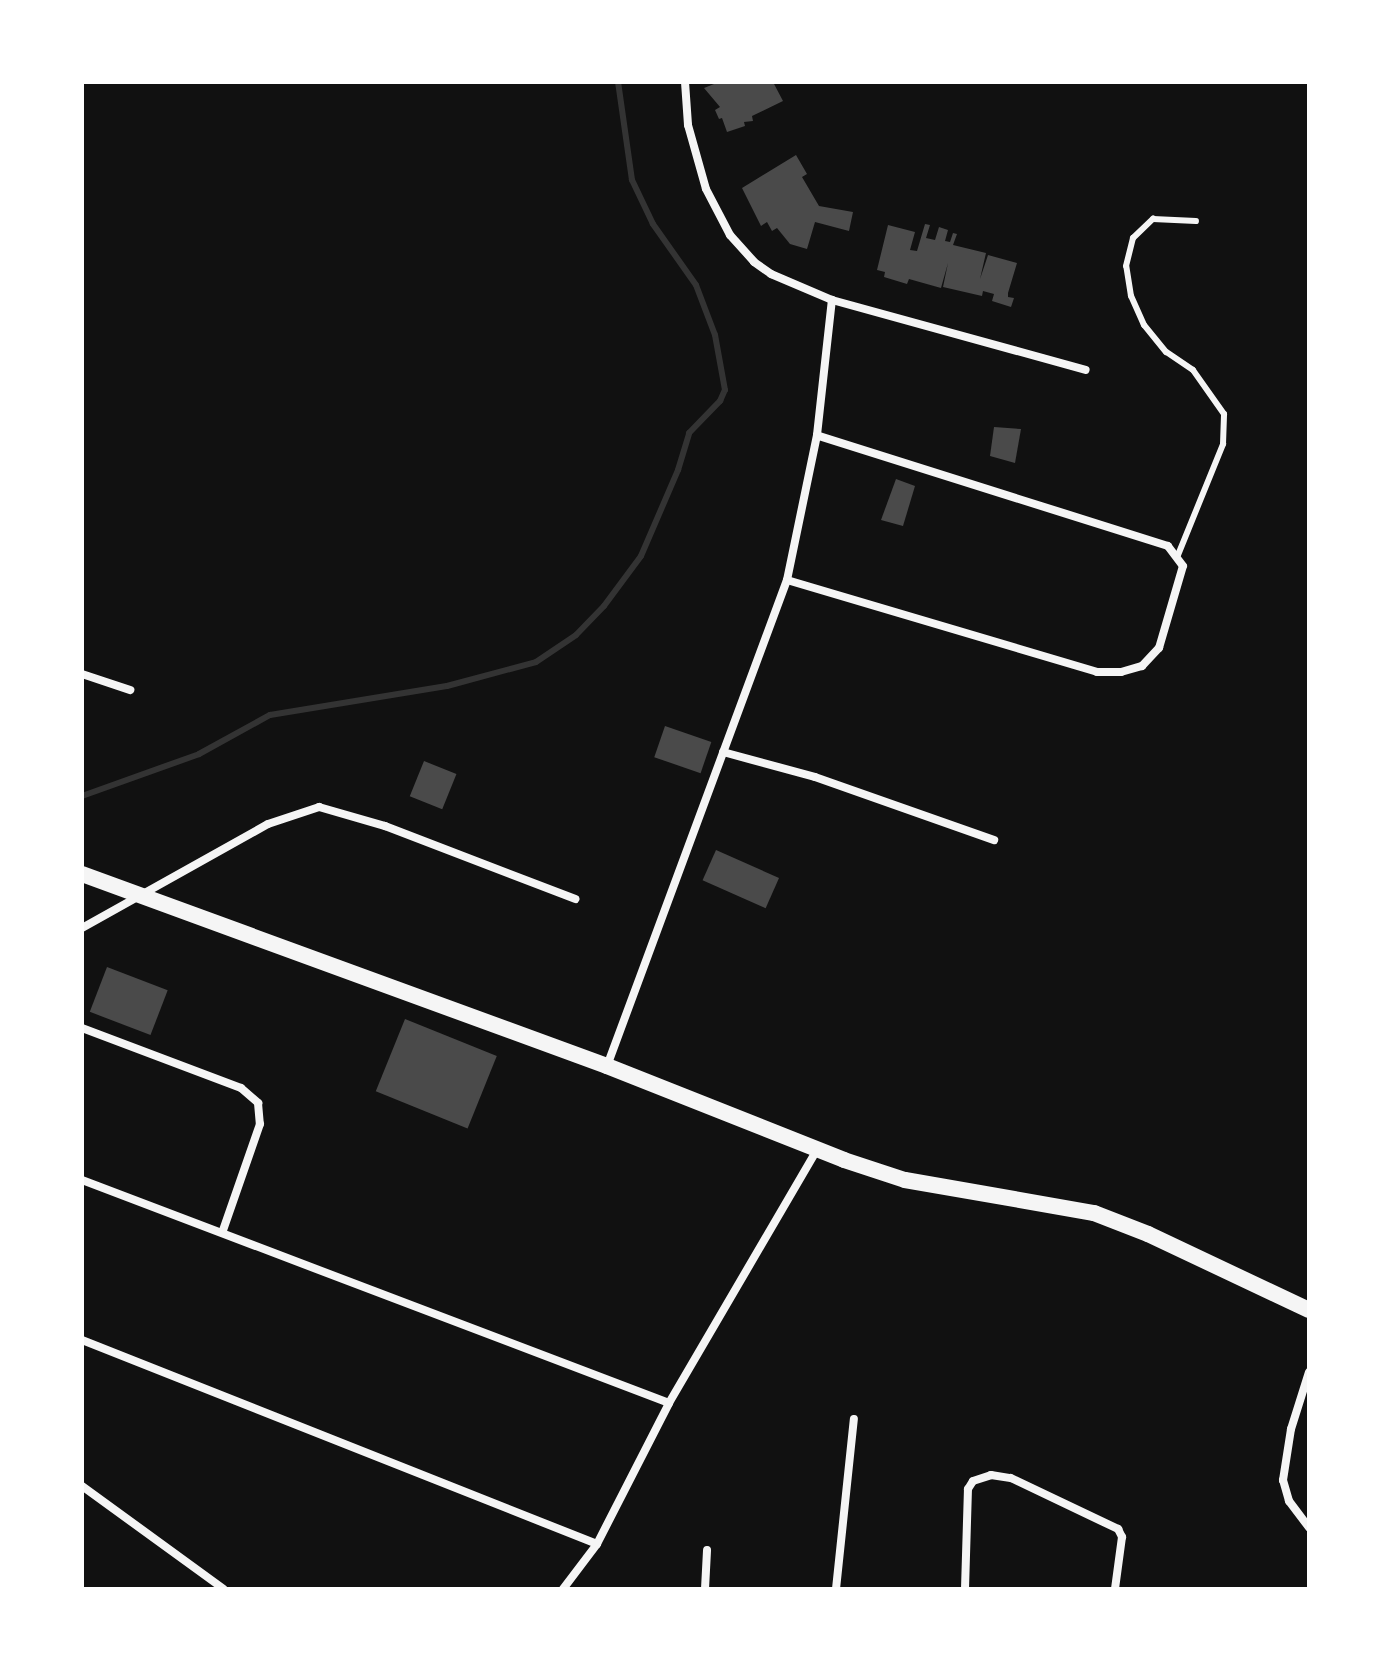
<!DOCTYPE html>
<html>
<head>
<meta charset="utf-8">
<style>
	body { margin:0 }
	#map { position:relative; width:1391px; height:1671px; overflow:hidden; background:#111; font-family:"Fira Sans",sans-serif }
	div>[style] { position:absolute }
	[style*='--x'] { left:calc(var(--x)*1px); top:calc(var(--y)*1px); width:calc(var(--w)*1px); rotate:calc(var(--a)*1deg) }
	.stream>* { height:6px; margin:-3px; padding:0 3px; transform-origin:3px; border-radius:3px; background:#333 }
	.building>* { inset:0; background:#4a4a4a; transform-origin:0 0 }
	.service>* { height:6px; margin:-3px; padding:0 3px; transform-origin:3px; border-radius:3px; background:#f5f5f5 }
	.minor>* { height:8px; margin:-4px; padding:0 4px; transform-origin:4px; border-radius:4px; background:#f5f5f5 }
	.secondary>* { height:16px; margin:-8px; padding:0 8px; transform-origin:8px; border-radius:8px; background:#f5f5f5 }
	span { translate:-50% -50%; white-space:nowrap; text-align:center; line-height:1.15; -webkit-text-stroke:8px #fff; paint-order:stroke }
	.frame { position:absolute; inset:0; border:84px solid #fff; pointer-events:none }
</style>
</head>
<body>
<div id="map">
	<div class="stream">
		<div style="--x:82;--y:796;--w:124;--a:-19.7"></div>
		<div style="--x:199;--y:754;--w:81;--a:-28.8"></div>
		<div style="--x:270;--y:715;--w:179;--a:-9.3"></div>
		<div style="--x:447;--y:686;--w:92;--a:-15.1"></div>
		<div style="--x:536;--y:662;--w:48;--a:-34"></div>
		<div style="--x:576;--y:635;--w:40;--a:-46"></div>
		<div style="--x:604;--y:606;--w:62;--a:-53.5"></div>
		<div style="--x:641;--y:556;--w:94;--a:-66.7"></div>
		<div style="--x:678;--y:470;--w:39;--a:-73"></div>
		<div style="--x:689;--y:433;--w:45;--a:-45.9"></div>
		<div style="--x:720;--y:401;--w:12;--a:-66"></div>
		<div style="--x:725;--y:390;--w:56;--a:-100.3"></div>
		<div style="--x:715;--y:335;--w:53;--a:-110.8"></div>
		<div style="--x:696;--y:285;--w:75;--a:-125.2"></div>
		<div style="--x:653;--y:224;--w:49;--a:-115.5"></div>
		<div style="--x:632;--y:180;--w:99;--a:-98.1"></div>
	</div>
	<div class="building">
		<div style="clip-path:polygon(719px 82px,773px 82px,783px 101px,752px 116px,753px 121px,744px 122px,745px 126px,727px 132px,722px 118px,719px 119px,715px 110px,720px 107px,704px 88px)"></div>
		<div style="clip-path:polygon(796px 155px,807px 174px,802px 177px,819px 206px,853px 212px,849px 231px,815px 222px,807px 249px,790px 244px,777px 228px,772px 231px,767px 222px,761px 226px,742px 188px)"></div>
		<div style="clip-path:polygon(925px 224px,930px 225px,926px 238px,935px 240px,939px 227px,948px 230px,945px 241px,950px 242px,953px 233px,957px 234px,953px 245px,986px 253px,980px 279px,988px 255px,1017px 263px,1008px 293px,1008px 297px,1014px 298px,1011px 307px,992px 301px,994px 294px,983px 291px,982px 296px,943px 287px,948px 263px,941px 288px,909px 279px,907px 284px,884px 277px,885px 272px,877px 270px,888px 225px,915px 232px,910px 250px,917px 251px)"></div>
		<div style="clip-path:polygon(994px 427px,1021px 429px,1015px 463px,990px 456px)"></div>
		<div style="clip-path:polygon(896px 479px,915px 486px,903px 526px,881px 520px)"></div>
		<div style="left:665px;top:726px;width:49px;height:33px;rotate:19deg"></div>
		<div style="left:424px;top:761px;width:35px;height:38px;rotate:22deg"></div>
		<div style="left:716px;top:850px;width:69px;height:33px;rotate:24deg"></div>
		<div style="left:107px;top:967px;width:65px;height:48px;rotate:21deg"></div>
		<div style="left:405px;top:1019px;width:99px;height:78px;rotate:22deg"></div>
	</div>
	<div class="service">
		<div style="--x:1178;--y:555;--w:120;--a:-67.9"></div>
		<div style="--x:1223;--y:444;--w:30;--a:-88"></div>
		<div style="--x:1224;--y:414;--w:54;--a:-125.2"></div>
		<div style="--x:1193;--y:370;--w:32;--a:-146"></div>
		<div style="--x:1166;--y:352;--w:35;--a:-129"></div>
		<div style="--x:1144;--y:325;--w:32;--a:-114"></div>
		<div style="--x:1131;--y:296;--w:30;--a:-99"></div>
		<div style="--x:1126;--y:266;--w:29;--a:-76"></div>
		<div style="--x:1133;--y:238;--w:28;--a:-44"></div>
		<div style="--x:1153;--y:219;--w:43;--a:2.7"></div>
	</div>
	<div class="minor">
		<div style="--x:685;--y:82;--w:43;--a:86"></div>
		<div style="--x:688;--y:125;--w:66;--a:74.3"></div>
		<div style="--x:706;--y:189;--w:52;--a:62.4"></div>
		<div style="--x:730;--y:235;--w:36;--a:48"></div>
		<div style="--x:754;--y:262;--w:21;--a:35"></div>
		<div style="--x:771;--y:274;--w:66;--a:23.1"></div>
		<div style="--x:832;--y:300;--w:263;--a:15.4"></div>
		<div style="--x:787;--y:580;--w:323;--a:16.5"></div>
		<div style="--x:1097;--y:672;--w:24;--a:0"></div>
		<div style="--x:1121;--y:672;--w:22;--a:-16"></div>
		<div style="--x:1142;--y:666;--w:25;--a:-47"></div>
		<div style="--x:1159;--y:648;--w:85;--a:-73.7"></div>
		<div style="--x:1183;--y:566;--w:25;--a:-127"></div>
		<div style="--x:1168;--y:546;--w:368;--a:-162.5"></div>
		<div style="--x:82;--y:674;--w:51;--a:18.4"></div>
		<div style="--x:723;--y:752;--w:95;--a:15.2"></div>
		<div style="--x:815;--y:777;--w:190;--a:19.4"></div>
		<div style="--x:82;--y:928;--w:213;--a:-29.2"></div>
		<div style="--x:268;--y:824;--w:54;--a:-18.4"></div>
		<div style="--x:319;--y:807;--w:69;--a:16.1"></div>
		<div style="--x:385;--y:826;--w:204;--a:21"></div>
		<div style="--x:82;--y:1028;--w:170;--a:20.7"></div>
		<div style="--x:241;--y:1088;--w:23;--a:41"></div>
		<div style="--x:258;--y:1103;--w:21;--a:85"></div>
		<div style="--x:260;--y:1124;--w:115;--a:109.2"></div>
		<div style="--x:607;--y:1066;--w:518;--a:-69.68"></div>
		<div style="--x:787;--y:580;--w:148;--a:-78.3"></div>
		<div style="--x:817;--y:435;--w:136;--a:-83.7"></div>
		<div style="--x:82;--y:1180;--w:628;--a:20.8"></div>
		<div style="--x:82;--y:1340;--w:554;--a:21.61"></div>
		<div style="--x:1309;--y:1372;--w:60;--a:107.5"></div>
		<div style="--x:1291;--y:1429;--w:52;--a:98.9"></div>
		<div style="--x:1283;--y:1480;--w:22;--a:74"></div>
		<div style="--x:1289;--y:1501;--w:34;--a:53"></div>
		<div style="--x:82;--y:1486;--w:175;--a:36"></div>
		<div style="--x:563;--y:1589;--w:56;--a:-52.9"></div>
		<div style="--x:597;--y:1544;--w:158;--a:-62.9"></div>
		<div style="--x:669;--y:1403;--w:293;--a:-59.7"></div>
		<div style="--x:705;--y:1589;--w:39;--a:-87"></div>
		<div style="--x:836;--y:1589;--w:171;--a:-84"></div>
		<div style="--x:965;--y:1589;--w:100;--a:-88.3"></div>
		<div style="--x:968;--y:1489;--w:9;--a:-58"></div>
		<div style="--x:973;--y:1481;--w:19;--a:-18"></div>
		<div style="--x:991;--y:1475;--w:20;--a:9"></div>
		<div style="--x:1011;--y:1478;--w:119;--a:25.5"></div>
		<div style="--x:1118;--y:1529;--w:9;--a:63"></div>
		<div style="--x:1122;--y:1537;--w:52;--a:97.7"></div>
	</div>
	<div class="secondary">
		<div style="--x:82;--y:874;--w:559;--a:20.09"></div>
		<div style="--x:607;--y:1066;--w:255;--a:21.6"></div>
		<div style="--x:844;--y:1160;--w:64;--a:18.2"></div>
		<div style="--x:905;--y:1180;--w:192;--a:9.9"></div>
		<div style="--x:1094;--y:1213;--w:58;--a:21.3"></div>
		<div style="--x:1148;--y:1234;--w:178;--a:25.3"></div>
	</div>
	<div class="frame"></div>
</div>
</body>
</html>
